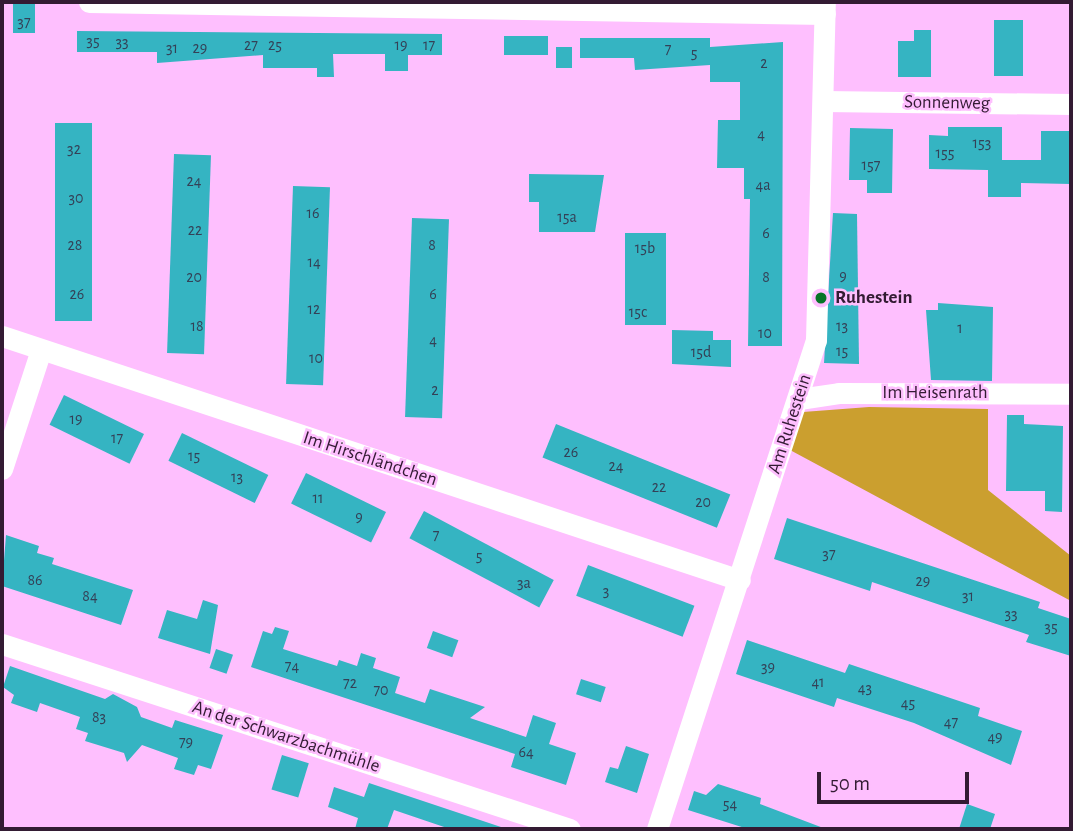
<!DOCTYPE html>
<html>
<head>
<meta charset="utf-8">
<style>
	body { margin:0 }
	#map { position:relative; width:1073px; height:831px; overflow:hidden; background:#febffe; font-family:"Alegreya Sans",sans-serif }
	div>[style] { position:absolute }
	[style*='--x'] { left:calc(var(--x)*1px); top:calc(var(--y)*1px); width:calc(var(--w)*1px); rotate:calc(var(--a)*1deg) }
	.green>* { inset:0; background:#cb9f2f }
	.building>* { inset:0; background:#35b4c2; transform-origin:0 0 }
	.minor>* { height:21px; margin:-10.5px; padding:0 10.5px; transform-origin:10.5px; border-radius:10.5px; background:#fff }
	.dots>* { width:19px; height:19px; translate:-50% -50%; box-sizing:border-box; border:4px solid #febffe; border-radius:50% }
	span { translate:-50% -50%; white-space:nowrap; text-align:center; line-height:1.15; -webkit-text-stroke:5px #febffe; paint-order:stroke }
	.number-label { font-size:16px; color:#344157 }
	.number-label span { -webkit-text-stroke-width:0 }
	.street-label { font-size:19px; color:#331b33 }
	.poi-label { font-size:19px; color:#331b33; font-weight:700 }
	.left { translate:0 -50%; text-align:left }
	.frame { position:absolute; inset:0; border:4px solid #331b33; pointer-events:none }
	.scale { position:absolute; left:817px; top:772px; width:152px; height:32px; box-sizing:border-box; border:4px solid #331b33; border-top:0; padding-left:9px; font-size:21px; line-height:24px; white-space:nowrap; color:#331b33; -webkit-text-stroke:5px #febffe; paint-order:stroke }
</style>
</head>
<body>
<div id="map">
	<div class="green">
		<div style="clip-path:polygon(869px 407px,988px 409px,988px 490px,1071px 556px,1071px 601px,790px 450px,803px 412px)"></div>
	</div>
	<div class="building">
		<div style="left:13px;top:2px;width:22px;height:31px"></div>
		<div style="left:994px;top:20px;width:29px;height:56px"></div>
		<div style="clip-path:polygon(914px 30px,931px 30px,931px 77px,898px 77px,898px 41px,914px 41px)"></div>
		<div style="clip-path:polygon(77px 31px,442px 34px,442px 55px,408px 55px,408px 71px,385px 71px,385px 54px,333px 54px,334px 77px,317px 77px,317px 68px,263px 68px,263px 55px,157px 63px,157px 52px,77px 52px)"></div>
		<div style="left:504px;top:36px;width:44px;height:19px"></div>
		<div style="clip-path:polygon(580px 38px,710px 38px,710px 47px,783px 42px,782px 346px,748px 346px,750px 199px,744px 199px,744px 168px,717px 168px,718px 120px,740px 120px,740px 82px,710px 82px,710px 65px,635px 70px,634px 58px,580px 58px)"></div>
		<div style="left:556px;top:47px;width:16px;height:21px"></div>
		<div style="left:55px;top:123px;width:37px;height:198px"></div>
		<div style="clip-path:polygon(948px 127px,1002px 127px,1002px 160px,1041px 160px,1041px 131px,1071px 131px,1071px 184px,1021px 183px,1021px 197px,988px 197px,988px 170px,929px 169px,929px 135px,948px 136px)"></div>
		<div style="clip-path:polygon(850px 128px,893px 129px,892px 193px,867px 193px,867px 180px,849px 180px)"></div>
		<div style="left:174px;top:154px;width:37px;height:199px;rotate:2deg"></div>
		<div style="clip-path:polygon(529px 174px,604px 175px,595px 232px,539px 232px,539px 202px,529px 202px)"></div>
		<div style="left:293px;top:186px;width:37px;height:198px;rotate:2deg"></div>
		<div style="clip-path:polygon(833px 213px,857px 214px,859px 364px,824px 363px)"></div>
		<div style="left:412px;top:218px;width:37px;height:199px;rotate:2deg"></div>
		<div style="left:625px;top:233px;width:41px;height:92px"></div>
		<div style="clip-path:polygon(938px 303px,993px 307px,992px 381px,931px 380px,926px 310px,938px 310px)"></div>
		<div style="clip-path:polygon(672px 330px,713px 331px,713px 340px,731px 340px,731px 367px,672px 364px)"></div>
		<div style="left:64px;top:395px;width:89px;height:33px;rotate:26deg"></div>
		<div style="clip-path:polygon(1007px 415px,1024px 415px,1024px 424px,1063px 426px,1062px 512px,1045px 511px,1045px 491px,1006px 491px)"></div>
		<div style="left:556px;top:424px;width:188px;height:36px;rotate:22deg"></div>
		<div style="left:182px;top:433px;width:96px;height:31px;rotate:26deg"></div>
		<div style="left:306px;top:473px;width:89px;height:34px;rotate:26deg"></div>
		<div style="left:424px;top:511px;width:147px;height:31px;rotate:28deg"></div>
		<div style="clip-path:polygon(787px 518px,1040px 602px,1038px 608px,1071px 619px,1071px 656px,1026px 642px,1029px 635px,872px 582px,870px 591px,774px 559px)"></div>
		<div style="clip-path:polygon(6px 535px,39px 546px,37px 553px,54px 558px,52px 564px,133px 590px,121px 625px,2px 586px)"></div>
		<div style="left:588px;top:565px;width:114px;height:33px;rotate:21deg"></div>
		<div style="clip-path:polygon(203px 600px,218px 605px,210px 654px,158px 638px,167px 610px,197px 619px)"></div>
		<div style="clip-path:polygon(275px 627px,289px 631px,283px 649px,337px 666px,339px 660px,357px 666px,361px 653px,376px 658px,373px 668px,400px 677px,395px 693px,425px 703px,430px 689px,485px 707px,470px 718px,526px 737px,533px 715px,556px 723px,549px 744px,576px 753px,566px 785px,511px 767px,515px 754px,251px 667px,263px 631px,272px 634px)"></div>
		<div style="left:433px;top:631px;width:27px;height:18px;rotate:20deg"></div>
		<div style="clip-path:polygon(747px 640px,845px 673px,849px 664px,980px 708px,978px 716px,1022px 731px,1011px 765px,914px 723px,837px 698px,834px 707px,736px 674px)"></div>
		<div style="left:216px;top:649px;width:18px;height:20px;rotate:19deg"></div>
		<div style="clip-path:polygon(10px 666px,105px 699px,113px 694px,137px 707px,141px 717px,172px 728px,175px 720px,223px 735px,211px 769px,198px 765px,194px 775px,174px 769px,178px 758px,142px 745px,127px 762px,124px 753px,85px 741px,88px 733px,76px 729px,80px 717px,40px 703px,37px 712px,11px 703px,14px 695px,3px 687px)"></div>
		<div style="left:581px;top:679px;width:26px;height:16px;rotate:18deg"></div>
		<div style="clip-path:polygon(626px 746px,649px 754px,637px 793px,605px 782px,610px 767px,618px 769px)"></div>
		<div style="left:282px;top:755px;width:28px;height:36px;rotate:17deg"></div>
		<div style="clip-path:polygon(369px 783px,501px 827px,500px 829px,450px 829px,394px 810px,387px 829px,355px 829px,358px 818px,328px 807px,334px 787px,364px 797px)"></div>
		<div style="clip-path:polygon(718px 784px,761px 798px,760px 804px,826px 829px,748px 829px,688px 810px,694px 791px,706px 795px)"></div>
		<div style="clip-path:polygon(967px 804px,995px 814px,990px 829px,959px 829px)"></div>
	</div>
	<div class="minor">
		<div style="--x:89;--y:2;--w:736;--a:0.93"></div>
		<div style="--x:823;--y:101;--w:248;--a:0.7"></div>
		<div style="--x:2;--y:336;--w:777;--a:18.3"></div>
		<div style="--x:799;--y:399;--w:40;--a:-8.5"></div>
		<div style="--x:839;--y:393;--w:232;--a:0.2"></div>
		<div style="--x:2;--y:469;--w:125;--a:-71.9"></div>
		<div style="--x:2;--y:644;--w:597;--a:18.04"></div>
		<div style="--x:657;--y:829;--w:514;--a:-71.99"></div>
		<div style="--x:816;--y:340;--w:338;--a:-88.5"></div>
	</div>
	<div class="dots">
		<div style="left:821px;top:298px;background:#077427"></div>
	</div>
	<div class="number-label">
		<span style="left:24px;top:22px">37</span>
		<span style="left:93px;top:41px">35</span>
		<span style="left:122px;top:42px">33</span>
		<span style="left:251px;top:45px">27</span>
		<span style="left:275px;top:45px">25</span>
		<span style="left:401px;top:45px">19</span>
		<span style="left:429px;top:45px">17</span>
		<span style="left:172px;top:48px">31</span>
		<span style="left:200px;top:48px">29</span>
		<span style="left:668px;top:49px">7</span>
		<span style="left:694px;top:53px">5</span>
		<span style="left:764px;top:63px">2</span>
		<span style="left:761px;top:134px">4</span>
		<span style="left:982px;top:143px">153</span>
		<span style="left:74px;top:149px">32</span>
		<span style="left:945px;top:153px">155</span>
		<span style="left:871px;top:165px">157</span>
		<span style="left:194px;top:181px">24</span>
		<span style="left:763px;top:185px">4a</span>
		<span style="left:76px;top:198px">30</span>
		<span style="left:313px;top:213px">16</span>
		<span style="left:567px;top:217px">15a</span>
		<span style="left:195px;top:230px">22</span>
		<span style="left:766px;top:233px">6</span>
		<span style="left:75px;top:245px">28</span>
		<span style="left:432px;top:245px">8</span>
		<span style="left:645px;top:248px">15b</span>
		<span style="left:314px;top:262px">14</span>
		<span style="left:843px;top:276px">9</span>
		<span style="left:194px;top:277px">20</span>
		<span style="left:766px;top:277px">8</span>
		<span style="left:77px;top:294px">26</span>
		<span style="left:433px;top:294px">6</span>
		<span style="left:314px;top:309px">12</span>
		<span style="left:638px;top:312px">15c</span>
		<span style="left:197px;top:326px">18</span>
		<span style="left:842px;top:326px">13</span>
		<span style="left:960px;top:328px">1</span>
		<span style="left:765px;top:333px">10</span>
		<span style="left:433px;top:340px">4</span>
		<span style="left:842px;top:351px">15</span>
		<span style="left:701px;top:352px">15d</span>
		<span style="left:316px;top:358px">10</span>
		<span style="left:435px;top:390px">2</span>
		<span style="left:76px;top:419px">19</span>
		<span style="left:117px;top:438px">17</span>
		<span style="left:571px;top:452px">26</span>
		<span style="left:194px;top:456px">15</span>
		<span style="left:616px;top:466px">24</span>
		<span style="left:237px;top:477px">13</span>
		<span style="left:659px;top:487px">22</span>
		<span style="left:318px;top:498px">11</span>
		<span style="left:703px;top:502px">20</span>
		<span style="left:359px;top:517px">9</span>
		<span style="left:436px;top:535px">7</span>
		<span style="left:829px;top:554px">37</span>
		<span style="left:479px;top:556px">5</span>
		<span style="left:35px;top:580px">86</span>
		<span style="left:923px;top:581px">29</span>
		<span style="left:524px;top:583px">3a</span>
		<span style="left:606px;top:591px">3</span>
		<span style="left:90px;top:596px">84</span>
		<span style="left:968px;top:596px">31</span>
		<span style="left:1011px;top:614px">33</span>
		<span style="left:1051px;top:627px">35</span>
		<span style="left:292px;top:666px">74</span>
		<span style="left:768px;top:667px">39</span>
		<span style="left:818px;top:682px">41</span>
		<span style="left:350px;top:683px">72</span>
		<span style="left:865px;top:688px">43</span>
		<span style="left:381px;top:690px">70</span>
		<span style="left:908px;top:703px">45</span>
		<span style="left:99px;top:717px">83</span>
		<span style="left:951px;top:722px">47</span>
		<span style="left:995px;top:737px">49</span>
		<span style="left:186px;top:742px">79</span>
		<span style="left:526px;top:752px">64</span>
		<span style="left:730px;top:804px">54</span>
	</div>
	<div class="street-label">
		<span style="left:947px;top:103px;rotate:1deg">Sonnenweg</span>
		<span style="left:935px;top:393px">Im Heisenrath</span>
		<span style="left:790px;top:424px;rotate:-72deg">Am Ruhestein</span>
		<span style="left:370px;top:459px;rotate:18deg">Im Hirschländchen</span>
		<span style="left:286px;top:737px;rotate:18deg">An der Schwarzbachmühle</span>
	</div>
	<div class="poi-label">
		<span class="left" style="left:835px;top:298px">Ruhestein</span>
	</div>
	<div class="frame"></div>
	<div class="scale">50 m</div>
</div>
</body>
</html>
